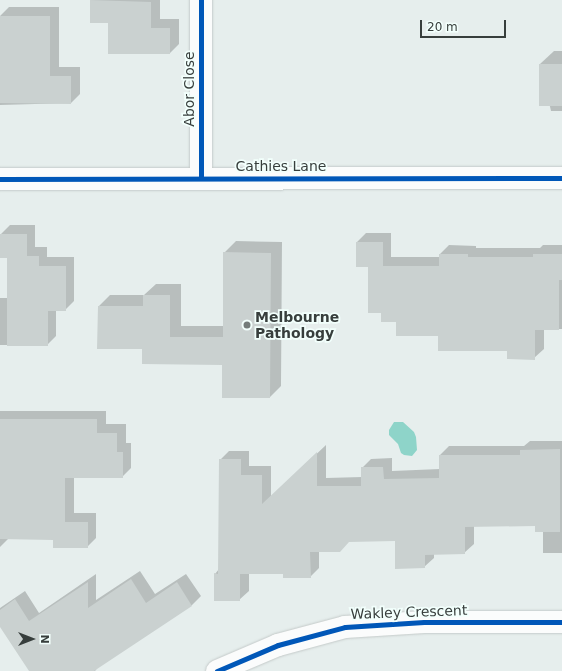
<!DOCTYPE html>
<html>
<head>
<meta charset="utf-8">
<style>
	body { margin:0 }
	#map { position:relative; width:562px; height:671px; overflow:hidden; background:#e6eeed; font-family:"DejaVu Sans",sans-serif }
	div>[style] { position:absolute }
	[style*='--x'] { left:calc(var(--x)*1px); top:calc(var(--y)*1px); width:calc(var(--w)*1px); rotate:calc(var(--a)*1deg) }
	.water>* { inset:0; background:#8ed4c9 }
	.shadow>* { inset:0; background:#0003 }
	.building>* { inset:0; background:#cad1d0; transform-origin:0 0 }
	.roads { filter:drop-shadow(0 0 1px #c4cac9) drop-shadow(0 0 1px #c4cac9) }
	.minor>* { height:22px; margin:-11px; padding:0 11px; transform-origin:11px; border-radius:11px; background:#fbfcfc }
	.cycleway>* { height:5px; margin:-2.5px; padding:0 2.5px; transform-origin:2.5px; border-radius:2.5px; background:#0057b8 }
	.dots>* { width:11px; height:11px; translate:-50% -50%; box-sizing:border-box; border:2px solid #f2fffc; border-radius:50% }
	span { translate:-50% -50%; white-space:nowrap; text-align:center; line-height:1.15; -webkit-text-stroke:3.5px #f2fffc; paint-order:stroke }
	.street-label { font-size:14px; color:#373e3c }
	.poi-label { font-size:14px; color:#373e3c; font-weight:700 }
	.left { translate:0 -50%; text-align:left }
	.north { position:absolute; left:12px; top:619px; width:40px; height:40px; -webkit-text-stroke:3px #f2fffc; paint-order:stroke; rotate:90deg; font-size:11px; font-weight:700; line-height:16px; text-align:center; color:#373e3c }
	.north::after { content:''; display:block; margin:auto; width:14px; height:18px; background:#373e3c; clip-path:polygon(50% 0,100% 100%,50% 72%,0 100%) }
	.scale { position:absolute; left:420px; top:20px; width:86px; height:18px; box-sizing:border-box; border:2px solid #373e3c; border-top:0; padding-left:5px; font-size:12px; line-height:14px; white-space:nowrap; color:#373e3c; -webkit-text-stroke:3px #f2fffc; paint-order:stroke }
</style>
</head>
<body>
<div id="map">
	<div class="water">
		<div style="clip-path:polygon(394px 422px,403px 422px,414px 432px,416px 437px,417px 450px,412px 456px,404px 455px,401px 453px,398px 444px,389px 435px,389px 430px)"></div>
	</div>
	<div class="shadow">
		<div style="clip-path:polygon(91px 0,160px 0,160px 19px,179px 19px,179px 44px,170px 53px,109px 22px,91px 22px)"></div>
		<div style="clip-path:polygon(9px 7px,59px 7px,59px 67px,80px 67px,80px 94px,71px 103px,0 105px,0 16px)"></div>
		<div style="clip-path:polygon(554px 51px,562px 51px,562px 111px,551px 111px,540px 64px)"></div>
		<div style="clip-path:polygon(10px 225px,35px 225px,35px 247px,47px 247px,47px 257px,74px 257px,74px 301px,65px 310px,56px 310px,56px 336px,47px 345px,0 345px,0 298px,8px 298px,8px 257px,1px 234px)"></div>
		<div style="clip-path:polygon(366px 233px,391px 233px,391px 257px,440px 257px,440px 254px,449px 245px,476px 246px,476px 248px,540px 248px,543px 245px,562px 245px,562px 329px,544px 329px,544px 349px,534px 358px,508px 350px,439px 335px,397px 321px,357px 242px)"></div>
		<div style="clip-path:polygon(236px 241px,282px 242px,281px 386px,270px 397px,223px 364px,143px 348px,99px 306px,110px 295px,144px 295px,156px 284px,181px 284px,181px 326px,224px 326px,224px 253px)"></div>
		<div style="clip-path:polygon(0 411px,106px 411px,106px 424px,126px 424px,126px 443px,131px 443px,131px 468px,122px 477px,74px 477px,74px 513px,96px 513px,96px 538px,87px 547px,54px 539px,8px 539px,0 547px)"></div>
		<div style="clip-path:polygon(530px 441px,562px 441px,562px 553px,543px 553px,543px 531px,536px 525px,474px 526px,474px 544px,464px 553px,434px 554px,434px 558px,424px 567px,396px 540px,350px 541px,319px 551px,319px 568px,310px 577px,284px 573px,249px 573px,249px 591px,239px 600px,215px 574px,219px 569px,220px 460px,229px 451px,249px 451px,249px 466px,271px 466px,271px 497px,326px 445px,326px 478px,362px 477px,362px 468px,371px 459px,392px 458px,392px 471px,440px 469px,440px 455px,449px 446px,524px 446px)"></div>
		<div style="clip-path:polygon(140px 571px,155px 594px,186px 574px,201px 596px,192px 605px,98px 667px,95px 671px,30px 671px,0 625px,0 608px,25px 591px,39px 613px,96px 574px,96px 600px)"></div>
	</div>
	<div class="building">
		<div style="clip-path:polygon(90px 0,151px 2px,151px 28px,170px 28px,170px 54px,108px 54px,108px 23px,90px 23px)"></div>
		<div style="clip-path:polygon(0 16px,50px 16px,50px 76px,71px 76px,71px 104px,0 103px)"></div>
		<div style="left:539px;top:64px;width:23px;height:42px"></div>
		<div style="clip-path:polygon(0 234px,27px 234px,27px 256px,39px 256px,39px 266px,66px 266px,66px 311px,48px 311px,48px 346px,7px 346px,7px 258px,0 258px)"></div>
		<div style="clip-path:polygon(356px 242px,383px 242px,383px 266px,439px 266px,439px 254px,468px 254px,468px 257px,533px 257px,533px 254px,562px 254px,562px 280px,559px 280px,559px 330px,535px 330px,535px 360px,507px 359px,507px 351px,438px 351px,438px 336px,396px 336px,396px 322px,381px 322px,381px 313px,368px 313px,368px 267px,356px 267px)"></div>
		<div style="clip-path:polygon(223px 252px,271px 253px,270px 398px,222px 398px,222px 365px,142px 364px,142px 349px,97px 349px,98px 306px,143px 306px,143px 295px,170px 295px,170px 337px,223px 337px)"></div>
		<div style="clip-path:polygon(0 419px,97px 419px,97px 433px,117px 433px,117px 452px,123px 452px,123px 478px,65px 478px,65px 522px,88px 522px,88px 548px,53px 548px,53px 540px,0 539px)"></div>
		<div style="clip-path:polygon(560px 449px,560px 532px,535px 532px,535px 526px,465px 527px,465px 554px,425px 555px,425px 568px,395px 569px,395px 541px,349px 542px,340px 552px,310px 552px,311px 578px,283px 578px,283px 574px,240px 574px,240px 601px,214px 601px,214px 573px,218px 574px,219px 459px,241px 459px,241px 475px,262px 475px,262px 504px,317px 452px,317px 486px,361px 486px,361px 467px,383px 467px,384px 479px,439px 478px,439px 455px,520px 455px,520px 450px)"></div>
		<div style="clip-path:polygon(131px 579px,146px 603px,177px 582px,192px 606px,94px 671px,29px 671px,0 627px,0 610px,15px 599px,29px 621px,88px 582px,88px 608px)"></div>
	</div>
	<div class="roads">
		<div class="minor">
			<div style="--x:201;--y:178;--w:178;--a:-90"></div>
			<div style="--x:0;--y:179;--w:562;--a:-0.1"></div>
			<div style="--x:217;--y:671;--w:66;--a:-23.1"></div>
			<div style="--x:278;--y:645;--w:69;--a:-15"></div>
			<div style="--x:345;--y:627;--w:79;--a:-3.6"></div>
			<div style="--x:424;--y:622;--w:138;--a:0"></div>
		</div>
	</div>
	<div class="cycleway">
		<div style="--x:201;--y:178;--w:178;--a:-90"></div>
		<div style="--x:0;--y:179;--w:562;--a:-0.1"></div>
		<div style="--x:217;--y:671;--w:66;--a:-23.1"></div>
		<div style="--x:278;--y:645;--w:69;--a:-15"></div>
		<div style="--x:345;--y:627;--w:79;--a:-3.6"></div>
		<div style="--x:424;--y:622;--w:138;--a:0"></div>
	</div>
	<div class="dots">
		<div style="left:247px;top:325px;background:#747c7a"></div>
	</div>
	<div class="street-label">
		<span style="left:189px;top:89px;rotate:-90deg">Abor Close</span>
		<span style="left:281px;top:166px">Cathies Lane</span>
		<span style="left:409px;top:612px;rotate:-2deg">Wakley Crescent</span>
	</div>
	<div class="poi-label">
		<span class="left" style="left:255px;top:325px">Melbourne<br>Pathology</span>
	</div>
	<div class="north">N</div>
	<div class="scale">20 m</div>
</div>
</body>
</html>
